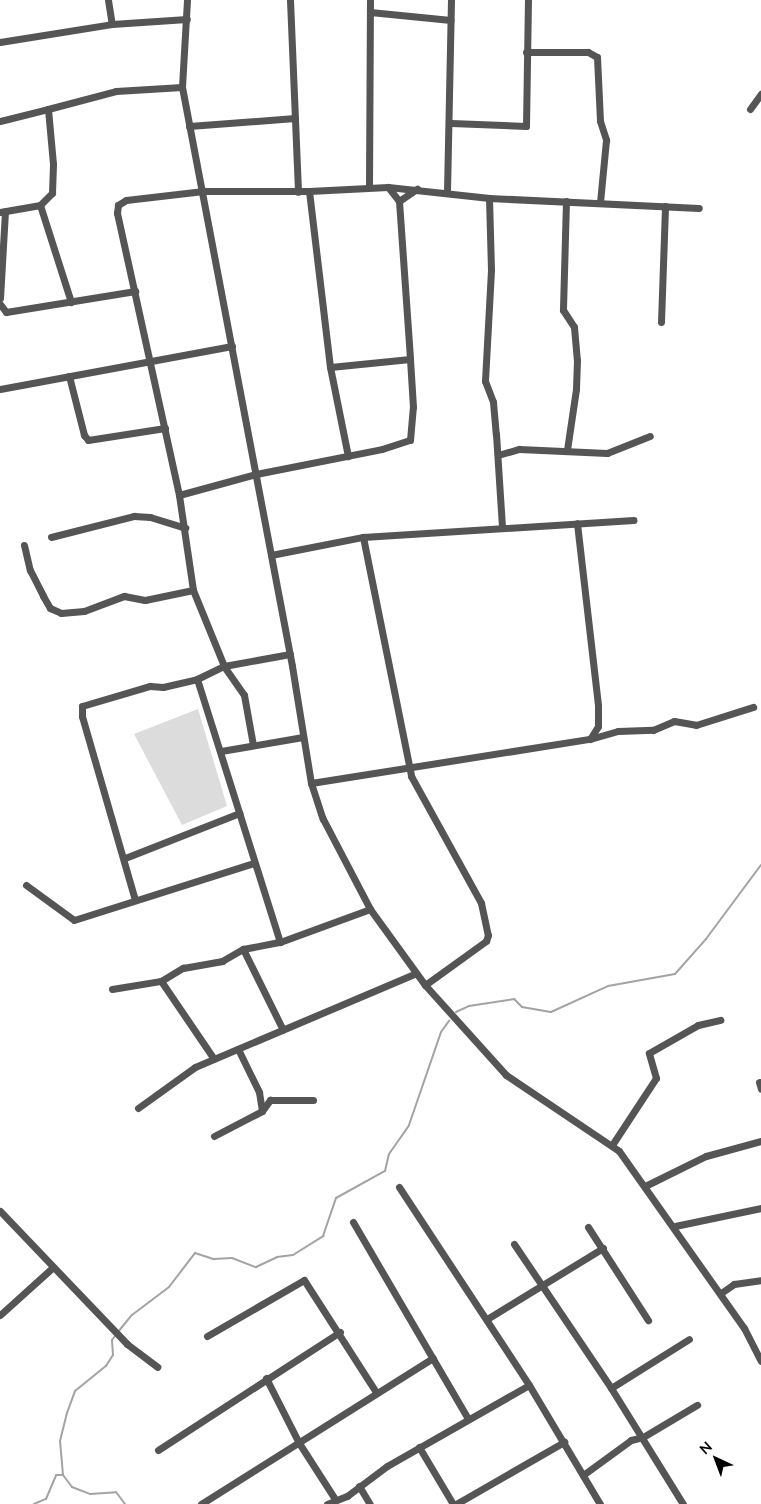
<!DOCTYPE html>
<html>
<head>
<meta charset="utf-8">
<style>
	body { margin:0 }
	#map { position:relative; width:761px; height:1504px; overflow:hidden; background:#fff; font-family:Lato,sans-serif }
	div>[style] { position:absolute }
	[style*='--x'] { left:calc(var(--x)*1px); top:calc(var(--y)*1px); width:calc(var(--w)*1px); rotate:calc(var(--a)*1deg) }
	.green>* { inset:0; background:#dcdcdc }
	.stream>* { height:2px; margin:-1px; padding:0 1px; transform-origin:1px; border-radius:1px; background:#a3a3a3 }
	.street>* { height:7px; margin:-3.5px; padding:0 3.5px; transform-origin:3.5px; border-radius:3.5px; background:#555 }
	span { translate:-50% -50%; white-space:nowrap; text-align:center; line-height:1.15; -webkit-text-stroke:4px #fff; paint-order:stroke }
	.north { position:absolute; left:691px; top:1434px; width:50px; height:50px; -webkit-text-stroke:4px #fff; paint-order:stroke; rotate:317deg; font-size:14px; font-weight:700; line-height:20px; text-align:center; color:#000 }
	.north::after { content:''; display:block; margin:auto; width:18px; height:22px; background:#000; clip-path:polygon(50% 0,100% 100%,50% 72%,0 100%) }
</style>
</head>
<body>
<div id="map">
	<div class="green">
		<div style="clip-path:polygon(198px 709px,227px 806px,182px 825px,134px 734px)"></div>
	</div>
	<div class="stream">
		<div style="--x:456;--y:1012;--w:14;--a:-25"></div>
		<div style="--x:469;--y:1006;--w:46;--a:-8.8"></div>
		<div style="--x:514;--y:999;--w:11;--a:45"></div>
		<div style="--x:522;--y:1007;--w:29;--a:10"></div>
		<div style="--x:551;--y:1012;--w:63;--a:-24.5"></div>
		<div style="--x:608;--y:986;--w:68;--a:-10.2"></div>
		<div style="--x:675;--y:974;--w:47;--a:-48.5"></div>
		<div style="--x:706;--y:939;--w:92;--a:-53.4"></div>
		<div style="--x:118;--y:1332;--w:22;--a:-51"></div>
		<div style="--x:132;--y:1315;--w:46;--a:-37.1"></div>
		<div style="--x:169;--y:1287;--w:43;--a:-52.6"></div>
		<div style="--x:195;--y:1253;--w:20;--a:18"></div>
		<div style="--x:214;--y:1259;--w:18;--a:-3"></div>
		<div style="--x:232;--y:1258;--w:26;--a:21"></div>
		<div style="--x:256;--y:1267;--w:23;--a:-25"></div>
		<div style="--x:277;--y:1257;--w:16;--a:-7"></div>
		<div style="--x:293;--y:1255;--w:36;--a:-32"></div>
		<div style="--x:323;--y:1236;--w:40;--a:-71.1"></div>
		<div style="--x:336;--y:1198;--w:56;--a:-28.9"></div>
		<div style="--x:385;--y:1171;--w:17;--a:-77"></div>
		<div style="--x:389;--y:1154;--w:35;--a:-55"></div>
		<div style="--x:409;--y:1125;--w:98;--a:-71"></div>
		<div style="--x:441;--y:1032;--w:14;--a:-54"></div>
		<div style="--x:63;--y:1475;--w:34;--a:-95"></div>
		<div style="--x:60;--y:1441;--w:29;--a:-76"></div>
		<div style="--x:67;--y:1413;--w:23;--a:-70"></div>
		<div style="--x:75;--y:1391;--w:40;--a:-39"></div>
		<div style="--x:106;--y:1366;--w:13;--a:-58"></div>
		<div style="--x:113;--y:1355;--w:15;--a:-94"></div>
		<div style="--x:112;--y:1340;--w:5;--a:-53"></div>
		<div style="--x:34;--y:1504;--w:13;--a:-23"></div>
		<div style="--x:46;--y:1499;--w:26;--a:-67"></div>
		<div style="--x:56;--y:1475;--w:7;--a:0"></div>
		<div style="--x:63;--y:1475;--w:15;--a:53"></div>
		<div style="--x:72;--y:1487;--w:19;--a:21"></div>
		<div style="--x:90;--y:1494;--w:26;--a:-4"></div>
		<div style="--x:116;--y:1492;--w:15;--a:53"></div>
	</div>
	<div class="street">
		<div style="--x:108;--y:0;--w:24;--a:81"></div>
		<div style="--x:187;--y:0;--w:87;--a:93.3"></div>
		<div style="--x:182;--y:87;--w:589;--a:79.24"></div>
		<div style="--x:292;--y:666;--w:119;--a:80.8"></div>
		<div style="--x:311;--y:783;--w:38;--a:72"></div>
		<div style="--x:323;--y:819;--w:102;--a:62.4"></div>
		<div style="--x:370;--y:909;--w:94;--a:54.1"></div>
		<div style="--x:425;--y:985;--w:121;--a:48"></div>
		<div style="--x:506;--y:1075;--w:136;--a:33.9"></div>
		<div style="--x:619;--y:1151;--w:217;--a:54.8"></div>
		<div style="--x:744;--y:1328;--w:37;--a:63"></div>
		<div style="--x:290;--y:0;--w:192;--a:87.6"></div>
		<div style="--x:370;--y:12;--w:81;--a:5.6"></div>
		<div style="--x:0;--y:42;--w:113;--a:-9.1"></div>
		<div style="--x:112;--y:24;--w:75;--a:-3.8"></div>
		<div style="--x:526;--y:52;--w:62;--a:0"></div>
		<div style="--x:588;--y:52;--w:10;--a:29"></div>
		<div style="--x:597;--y:57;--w:64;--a:87.3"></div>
		<div style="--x:600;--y:121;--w:20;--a:72"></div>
		<div style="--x:606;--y:140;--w:62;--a:95.5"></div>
		<div style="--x:750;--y:109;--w:19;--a:-54"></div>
		<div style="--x:0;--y:121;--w:49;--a:-14"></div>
		<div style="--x:451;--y:123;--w:75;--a:2.3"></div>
		<div style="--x:526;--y:126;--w:126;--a:-89.1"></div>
		<div style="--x:189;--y:126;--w:106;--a:-4.3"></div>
		<div style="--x:369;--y:187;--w:187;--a:-89.7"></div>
		<div style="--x:388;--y:187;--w:18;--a:52"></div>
		<div style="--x:399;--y:201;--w:158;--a:86"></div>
		<div style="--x:309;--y:191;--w:177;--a:83.2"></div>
		<div style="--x:330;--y:367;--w:91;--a:78.6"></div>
		<div style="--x:447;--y:191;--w:191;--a:-88.8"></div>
		<div style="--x:489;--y:198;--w:72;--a:88.4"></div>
		<div style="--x:491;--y:270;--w:111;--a:93.1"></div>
		<div style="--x:485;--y:381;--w:22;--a:69"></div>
		<div style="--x:493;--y:402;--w:32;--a:85"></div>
		<div style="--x:496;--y:434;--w:94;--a:86.3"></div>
		<div style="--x:399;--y:201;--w:22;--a:-34"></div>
		<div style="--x:566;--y:201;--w:109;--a:91.6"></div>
		<div style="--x:563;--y:310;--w:20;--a:57"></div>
		<div style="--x:574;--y:327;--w:33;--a:85"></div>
		<div style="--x:577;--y:360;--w:29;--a:92"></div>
		<div style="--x:576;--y:389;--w:62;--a:98.4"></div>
		<div style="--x:40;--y:205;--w:102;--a:72.3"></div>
		<div style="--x:0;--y:212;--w:41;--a:-9.9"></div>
		<div style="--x:40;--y:205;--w:17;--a:-45"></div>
		<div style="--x:52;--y:193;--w:29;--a:-88"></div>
		<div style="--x:53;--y:164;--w:55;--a:-95.2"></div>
		<div style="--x:48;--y:109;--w:70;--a:-14.8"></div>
		<div style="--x:116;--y:91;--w:66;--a:-3.5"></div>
		<div style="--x:0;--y:298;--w:87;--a:-86.7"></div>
		<div style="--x:0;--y:304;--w:10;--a:53"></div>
		<div style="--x:6;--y:312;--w:131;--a:-9.2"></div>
		<div style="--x:661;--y:322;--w:116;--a:-88"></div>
		<div style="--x:69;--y:376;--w:61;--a:75.7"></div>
		<div style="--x:84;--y:435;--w:6;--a:51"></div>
		<div style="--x:88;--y:440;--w:78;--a:-8.9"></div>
		<div style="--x:0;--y:389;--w:236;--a:-10.5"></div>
		<div style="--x:498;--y:455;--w:22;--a:-16"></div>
		<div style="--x:519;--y:449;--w:88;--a:2.6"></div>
		<div style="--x:607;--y:453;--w:46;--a:-21.6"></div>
		<div style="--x:179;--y:495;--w:80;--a:-15.3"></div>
		<div style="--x:256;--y:474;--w:128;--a:-11.2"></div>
		<div style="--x:382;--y:449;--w:29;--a:-18"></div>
		<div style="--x:410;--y:440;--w:33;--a:-85"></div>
		<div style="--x:413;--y:407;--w:48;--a:-93.6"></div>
		<div style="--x:410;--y:359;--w:80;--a:174.3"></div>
		<div style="--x:51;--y:537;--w:86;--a:-14.2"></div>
		<div style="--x:134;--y:516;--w:16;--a:4"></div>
		<div style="--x:150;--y:517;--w:37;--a:17"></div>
		<div style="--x:363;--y:537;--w:244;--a:78.6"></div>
		<div style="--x:411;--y:776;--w:145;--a:61.1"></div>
		<div style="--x:481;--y:903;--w:33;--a:78"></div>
		<div style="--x:488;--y:935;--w:6;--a:108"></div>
		<div style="--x:486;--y:941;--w:75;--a:144.2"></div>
		<div style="--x:24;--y:545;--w:26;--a:77"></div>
		<div style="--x:30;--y:570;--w:29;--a:63"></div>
		<div style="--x:43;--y:596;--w:14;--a:60"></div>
		<div style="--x:50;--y:608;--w:12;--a:24"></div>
		<div style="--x:61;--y:613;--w:23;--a:-5"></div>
		<div style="--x:84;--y:611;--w:43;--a:-20.6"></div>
		<div style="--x:124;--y:596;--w:21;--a:11"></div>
		<div style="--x:145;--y:600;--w:49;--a:-11.8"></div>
		<div style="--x:271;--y:555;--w:94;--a:-11.1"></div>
		<div style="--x:363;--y:537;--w:271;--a:-3.6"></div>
		<div style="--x:197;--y:679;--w:276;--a:72.5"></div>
		<div style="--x:590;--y:739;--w:29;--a:-16"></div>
		<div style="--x:618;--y:731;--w:35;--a:-2"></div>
		<div style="--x:653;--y:730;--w:23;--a:-23"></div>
		<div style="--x:674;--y:721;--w:22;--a:10"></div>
		<div style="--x:696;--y:725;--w:60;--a:-17.5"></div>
		<div style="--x:253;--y:745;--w:51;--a:-100.2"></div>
		<div style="--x:244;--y:695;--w:35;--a:-125"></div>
		<div style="--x:224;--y:666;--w:82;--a:-112.2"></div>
		<div style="--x:193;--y:590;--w:96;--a:-98.4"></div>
		<div style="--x:179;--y:495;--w:289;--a:-102.4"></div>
		<div style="--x:117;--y:213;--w:8;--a:-83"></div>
		<div style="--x:118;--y:205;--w:9;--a:-32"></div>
		<div style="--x:126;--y:200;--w:78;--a:-6.7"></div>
		<div style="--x:203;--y:191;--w:106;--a:0"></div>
		<div style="--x:309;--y:191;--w:79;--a:-2.9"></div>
		<div style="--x:388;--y:187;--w:102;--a:6.2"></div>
		<div style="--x:489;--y:198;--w:210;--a:2.7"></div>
		<div style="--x:221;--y:751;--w:83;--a:-9.7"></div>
		<div style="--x:311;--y:783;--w:282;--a:-9"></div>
		<div style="--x:590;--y:739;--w:15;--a:-58"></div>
		<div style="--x:598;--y:726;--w:21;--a:-90"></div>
		<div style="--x:598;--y:705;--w:183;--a:-96.6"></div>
		<div style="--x:125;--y:858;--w:123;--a:-21.5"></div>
		<div style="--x:26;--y:885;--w:59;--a:36.1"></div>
		<div style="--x:74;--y:920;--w:189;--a:-17.6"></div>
		<div style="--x:135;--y:900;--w:191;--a:-106.1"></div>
		<div style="--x:82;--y:716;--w:10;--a:-90"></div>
		<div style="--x:82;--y:706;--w:71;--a:-16.4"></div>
		<div style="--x:150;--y:686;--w:13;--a:4"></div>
		<div style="--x:163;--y:687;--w:35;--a:-13"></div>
		<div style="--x:197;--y:679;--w:30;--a:-26"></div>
		<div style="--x:224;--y:666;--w:67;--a:-10.3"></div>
		<div style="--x:243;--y:949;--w:90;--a:63.7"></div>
		<div style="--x:161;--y:981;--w:94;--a:55.8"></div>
		<div style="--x:112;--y:989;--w:50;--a:-9.3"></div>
		<div style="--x:161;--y:981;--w:26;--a:-31"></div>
		<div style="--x:183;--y:968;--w:40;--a:-10"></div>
		<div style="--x:222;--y:961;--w:24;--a:-30"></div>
		<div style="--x:243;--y:949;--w:38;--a:-11"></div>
		<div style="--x:280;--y:942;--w:96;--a:-20.1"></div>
		<div style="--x:238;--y:1049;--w:48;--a:64"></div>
		<div style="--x:259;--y:1092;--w:19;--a:81"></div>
		<div style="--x:759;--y:1082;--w:7;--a:74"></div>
		<div style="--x:138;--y:1108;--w:70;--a:-35.7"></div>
		<div style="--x:195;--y:1067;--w:240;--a:-23"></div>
		<div style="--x:214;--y:1136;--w:54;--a:-27.5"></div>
		<div style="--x:262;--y:1111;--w:14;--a:-54"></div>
		<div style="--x:270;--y:1100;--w:43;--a:0"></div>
		<div style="--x:612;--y:1145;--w:80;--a:-56.7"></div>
		<div style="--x:656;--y:1078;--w:26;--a:-106"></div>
		<div style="--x:649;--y:1053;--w:56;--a:-29.7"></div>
		<div style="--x:698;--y:1025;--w:23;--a:-13"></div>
		<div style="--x:645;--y:1186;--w:68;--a:-26.2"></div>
		<div style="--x:706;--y:1156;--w:57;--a:-15.3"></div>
		<div style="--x:399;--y:1187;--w:237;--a:56.7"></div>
		<div style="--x:529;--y:1385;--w:139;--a:59.2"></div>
		<div style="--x:0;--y:1211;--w:184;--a:46.3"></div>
		<div style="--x:127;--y:1344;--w:38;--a:37"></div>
		<div style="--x:353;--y:1222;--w:228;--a:59.7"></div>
		<div style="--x:675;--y:1226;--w:88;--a:-11.8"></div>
		<div style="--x:588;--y:1227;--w:111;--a:57.2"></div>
		<div style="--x:514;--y:1244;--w:174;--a:56"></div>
		<div style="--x:611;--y:1388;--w:137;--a:58.2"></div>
		<div style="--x:721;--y:1293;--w:16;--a:-35"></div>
		<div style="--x:734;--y:1284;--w:27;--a:-8"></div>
		<div style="--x:0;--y:1315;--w:70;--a:-42.1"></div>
		<div style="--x:487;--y:1319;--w:136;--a:-31.5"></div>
		<div style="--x:207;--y:1336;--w:112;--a:-30"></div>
		<div style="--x:304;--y:1280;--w:133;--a:57.3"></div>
		<div style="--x:266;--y:1378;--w:73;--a:63.1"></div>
		<div style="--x:299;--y:1443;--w:67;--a:57.3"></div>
		<div style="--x:611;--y:1388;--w:92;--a:-32.1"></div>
		<div style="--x:419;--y:1447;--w:66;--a:59.2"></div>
		<div style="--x:158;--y:1450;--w:217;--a:-33"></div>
		<div style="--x:583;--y:1475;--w:59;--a:-36.1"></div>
		<div style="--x:631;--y:1440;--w:12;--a:-14"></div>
		<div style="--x:643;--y:1437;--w:63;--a:-30.7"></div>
		<div style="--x:359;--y:1486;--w:21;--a:59"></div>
		<div style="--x:201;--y:1504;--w:274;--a:-32.2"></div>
		<div style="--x:327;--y:1504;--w:22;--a:-22"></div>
		<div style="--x:347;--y:1496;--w:50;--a:-36.9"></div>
		<div style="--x:387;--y:1466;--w:163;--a:-29.7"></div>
		<div style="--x:456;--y:1504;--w:125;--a:-29.9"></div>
	</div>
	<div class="north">N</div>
</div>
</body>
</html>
